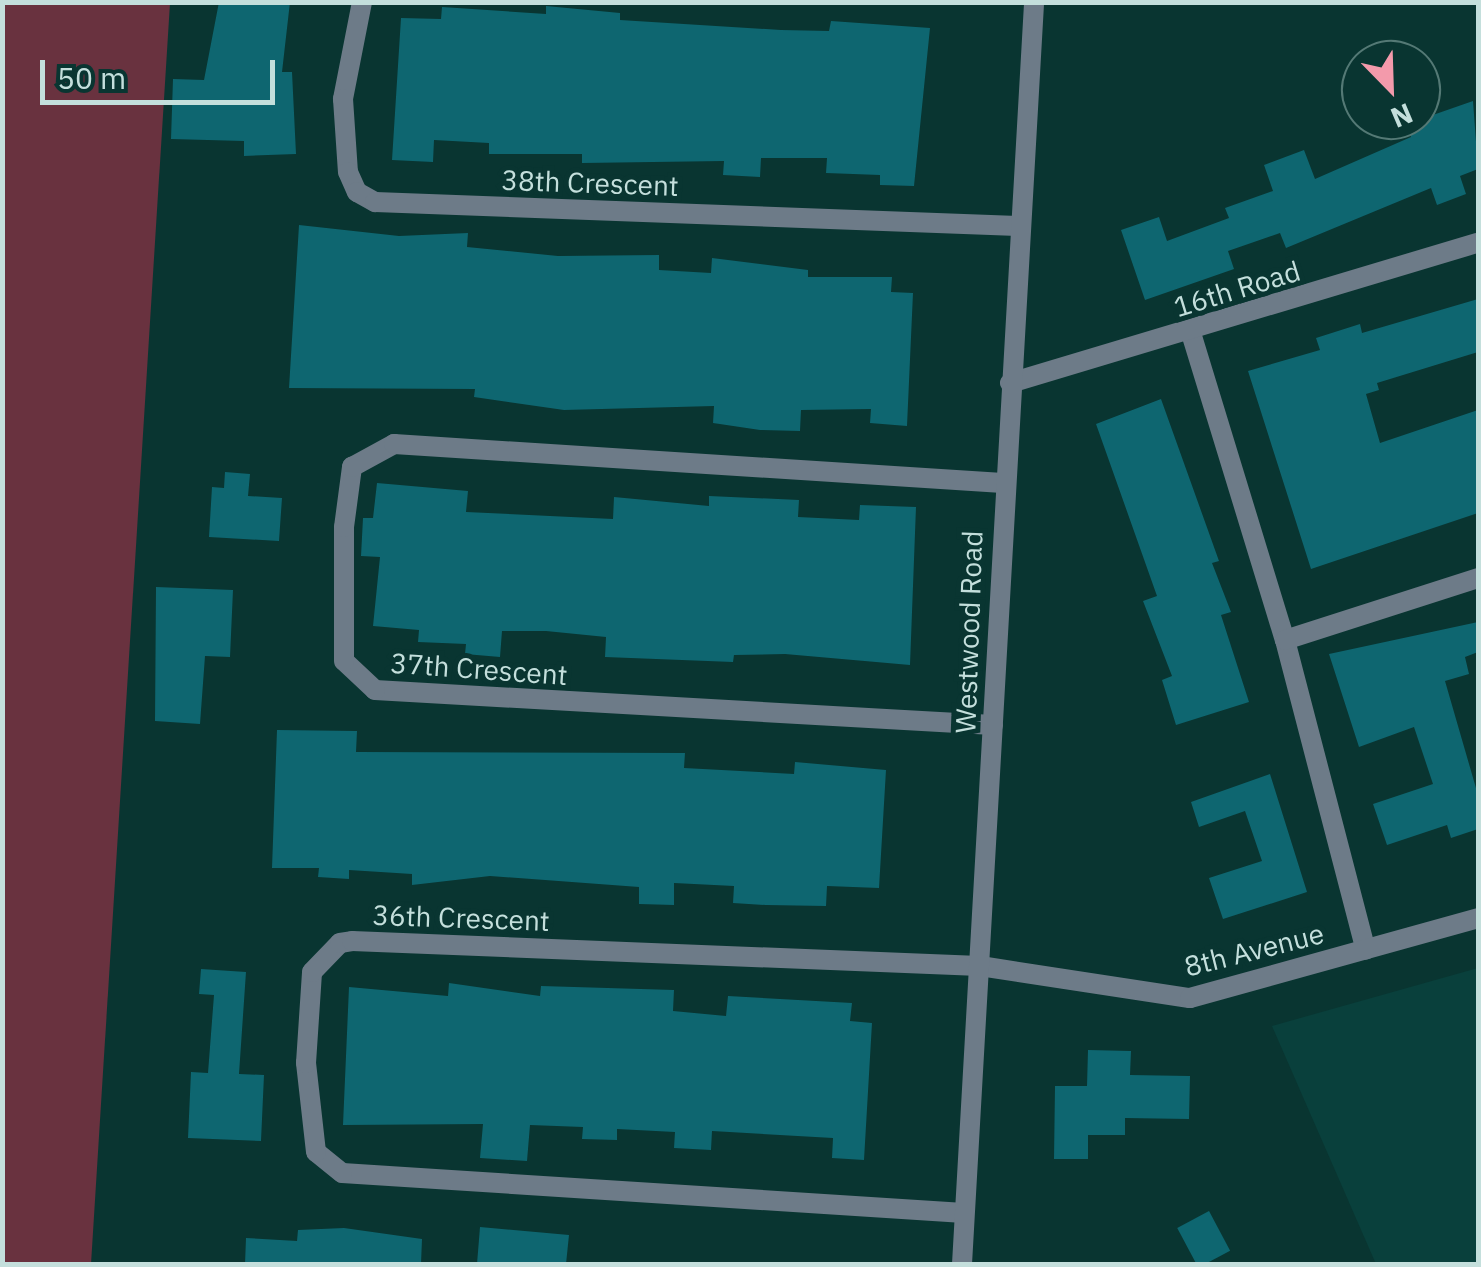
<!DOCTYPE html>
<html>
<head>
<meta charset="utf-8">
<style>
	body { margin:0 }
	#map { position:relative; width:1481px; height:1267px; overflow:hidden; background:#093531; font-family:"IBM Plex Sans",sans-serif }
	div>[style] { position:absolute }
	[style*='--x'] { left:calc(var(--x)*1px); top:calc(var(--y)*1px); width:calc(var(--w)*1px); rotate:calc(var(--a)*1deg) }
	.built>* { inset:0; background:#09403c }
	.green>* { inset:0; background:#69323f }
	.building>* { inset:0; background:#0e6670; transform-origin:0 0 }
	.street>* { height:20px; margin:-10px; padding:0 10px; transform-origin:10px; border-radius:10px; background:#6d7b88 }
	span { translate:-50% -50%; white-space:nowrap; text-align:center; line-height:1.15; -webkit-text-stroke:10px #093531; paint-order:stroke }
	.street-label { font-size:28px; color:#c4dfdc }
	.frame { position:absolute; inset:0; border:5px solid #c4dfdc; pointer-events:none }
	.north { position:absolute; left:1341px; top:40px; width:100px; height:100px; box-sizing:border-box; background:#093531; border:2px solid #547975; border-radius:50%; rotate:157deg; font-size:28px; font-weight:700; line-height:40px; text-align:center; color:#c4dfdc }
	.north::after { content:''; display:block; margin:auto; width:35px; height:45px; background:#f39aab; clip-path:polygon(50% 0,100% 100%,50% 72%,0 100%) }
	.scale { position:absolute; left:40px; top:60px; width:235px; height:45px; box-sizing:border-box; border:5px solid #c4dfdc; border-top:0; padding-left:12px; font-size:30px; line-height:35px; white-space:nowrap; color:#c4dfdc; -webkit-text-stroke:8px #093531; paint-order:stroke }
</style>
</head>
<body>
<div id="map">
	<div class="built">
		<div style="clip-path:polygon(1478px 968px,1478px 1264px,1376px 1264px,1272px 1026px)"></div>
	</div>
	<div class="green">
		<div style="clip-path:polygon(2px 3px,170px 3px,91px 1264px,3px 1264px)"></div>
	</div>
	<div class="building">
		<div style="clip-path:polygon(219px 2px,290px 2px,282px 72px,292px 72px,296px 154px,244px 156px,244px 141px,171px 139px,173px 79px,204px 80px)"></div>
		<div style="clip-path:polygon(546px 6px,620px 13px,620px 20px,781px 30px,829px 31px,831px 21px,930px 28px,914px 186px,880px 185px,880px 175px,826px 173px,827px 158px,761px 158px,760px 177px,723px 175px,724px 161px,582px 163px,582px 154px,489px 154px,489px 143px,434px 140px,433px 162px,392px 160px,401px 18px,441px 19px,442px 7px,546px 14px)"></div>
		<div style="clip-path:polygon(1473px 101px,1478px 169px,1460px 176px,1466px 194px,1437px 205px,1431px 188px,1286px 248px,1280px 233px,1228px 251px,1234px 269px,1145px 300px,1121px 230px,1159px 217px,1167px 241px,1229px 218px,1225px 208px,1273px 191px,1264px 165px,1304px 150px,1315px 179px,1411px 137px,1407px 124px)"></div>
		<div style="clip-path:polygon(299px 225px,399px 236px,468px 233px,467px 247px,558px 256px,659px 255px,659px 270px,711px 273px,712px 258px,808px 270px,808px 277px,892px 277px,891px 292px,913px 293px,907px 426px,870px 423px,871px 409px,801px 410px,800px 431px,760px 430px,713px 423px,714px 406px,564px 410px,474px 397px,475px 389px,289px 388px)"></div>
		<div style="clip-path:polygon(1478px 299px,1478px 352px,1377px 383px,1379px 390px,1366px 394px,1380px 443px,1478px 410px,1478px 513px,1311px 569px,1248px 371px,1320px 350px,1316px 338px,1360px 324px,1362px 333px)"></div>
		<div style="clip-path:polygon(1161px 399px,1219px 561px,1212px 563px,1231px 612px,1221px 615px,1249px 702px,1176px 725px,1162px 680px,1172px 676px,1143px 601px,1157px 596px,1096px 424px)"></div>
		<div style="clip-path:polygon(225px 472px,250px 474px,248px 496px,282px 498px,279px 541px,209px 537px,212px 487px,224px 488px)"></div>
		<div style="clip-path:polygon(377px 483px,468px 491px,466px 512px,613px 519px,614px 497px,709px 506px,709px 496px,799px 500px,798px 517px,859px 520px,860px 505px,916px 507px,910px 665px,785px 654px,734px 655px,733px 662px,605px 657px,606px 637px,546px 631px,502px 631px,500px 657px,465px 654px,466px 644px,418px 642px,419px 630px,373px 626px,380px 557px,361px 556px,363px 518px,373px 518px)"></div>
		<div style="clip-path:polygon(156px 587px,233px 590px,230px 657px,205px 656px,200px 724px,155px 721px)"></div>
		<div style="clip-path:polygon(1478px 622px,1478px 652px,1465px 657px,1469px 674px,1445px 681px,1478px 795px,1478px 829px,1451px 838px,1447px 825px,1387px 845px,1373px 804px,1433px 784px,1414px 727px,1359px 747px,1329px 654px)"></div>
		<div style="clip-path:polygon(277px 730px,357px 731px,356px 752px,685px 753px,684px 768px,794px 774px,795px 762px,886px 770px,879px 888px,827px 886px,826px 906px,766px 905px,733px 903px,734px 886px,674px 883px,674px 905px,639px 904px,639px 887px,490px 876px,412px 885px,412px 874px,349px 870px,349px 879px,318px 877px,319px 868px,272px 868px)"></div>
		<div style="clip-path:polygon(1270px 774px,1307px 892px,1223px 919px,1209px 878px,1262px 861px,1245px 811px,1199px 827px,1191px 802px)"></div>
		<div style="clip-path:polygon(201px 969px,246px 972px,239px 1074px,264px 1075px,261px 1141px,188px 1138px,191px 1072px,208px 1073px,214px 995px,199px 994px)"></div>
		<div style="clip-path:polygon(449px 983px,540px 996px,541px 986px,674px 990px,673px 1011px,726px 1016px,728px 996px,852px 1003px,850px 1021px,872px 1023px,864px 1160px,832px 1158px,833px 1138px,712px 1131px,711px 1150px,674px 1148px,675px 1132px,617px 1129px,617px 1140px,582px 1139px,583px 1127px,530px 1125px,527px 1161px,480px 1158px,483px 1124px,343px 1125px,349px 987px,448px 996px)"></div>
		<div style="clip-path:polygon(1088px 1050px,1131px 1051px,1130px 1075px,1190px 1076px,1189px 1119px,1125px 1118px,1125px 1135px,1088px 1135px,1088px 1159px,1054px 1159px,1055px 1086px,1087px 1086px)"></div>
		<div style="left:1209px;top:1211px;width:45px;height:36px;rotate:62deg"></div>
		<div style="clip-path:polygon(480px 1227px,569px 1235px,566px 1264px,477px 1264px)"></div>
		<div style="clip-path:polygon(344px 1228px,422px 1239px,421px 1264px,245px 1264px,246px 1238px,297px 1241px,298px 1230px)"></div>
	</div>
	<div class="street">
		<div style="--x:362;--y:2;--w:99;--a:101.1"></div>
		<div style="--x:343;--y:99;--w:73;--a:86.1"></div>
		<div style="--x:348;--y:172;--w:22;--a:66"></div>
		<div style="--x:357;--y:192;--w:21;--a:29"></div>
		<div style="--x:375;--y:202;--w:643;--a:2.14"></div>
		<div style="--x:1191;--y:333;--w:321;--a:73"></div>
		<div style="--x:1285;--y:640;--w:320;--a:75.4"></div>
		<div style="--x:1010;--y:383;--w:488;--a:-16.7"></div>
		<div style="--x:1285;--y:640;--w:203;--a:-17.8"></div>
		<div style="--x:993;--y:725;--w:619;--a:-176.76"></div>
		<div style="--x:375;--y:690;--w:42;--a:-136.9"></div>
		<div style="--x:344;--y:661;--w:134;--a:-90"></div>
		<div style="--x:344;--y:527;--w:61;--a:-82.4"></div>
		<div style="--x:352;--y:467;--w:48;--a:-28.7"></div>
		<div style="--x:394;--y:444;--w:610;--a:3.66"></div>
		<div style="--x:964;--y:1213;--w:623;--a:-176.32"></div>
		<div style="--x:342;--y:1173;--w:33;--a:-141"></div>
		<div style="--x:316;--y:1152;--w:90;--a:-96.4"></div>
		<div style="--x:306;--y:1063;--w:91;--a:-86.2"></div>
		<div style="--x:312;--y:972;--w:40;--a:-46"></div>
		<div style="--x:340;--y:943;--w:12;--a:-9"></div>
		<div style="--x:352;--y:941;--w:628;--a:2.28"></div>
		<div style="--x:980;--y:966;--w:212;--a:8.7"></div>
		<div style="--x:1190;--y:998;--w:299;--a:-15.5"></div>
		<div style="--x:962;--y:1264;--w:1264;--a:-86.73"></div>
	</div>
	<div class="street-label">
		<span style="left:590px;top:183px;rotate:2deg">38th Crescent</span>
		<span style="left:1237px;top:289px;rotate:-17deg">16th Road</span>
		<span style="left:969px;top:632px;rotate:-88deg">Westwood Road</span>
		<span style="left:479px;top:669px;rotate:4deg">37th Crescent</span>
		<span style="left:461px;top:918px;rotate:2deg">36th Crescent</span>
		<span style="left:1254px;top:950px;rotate:-14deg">8th Avenue</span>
	</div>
	<div class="frame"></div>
	<div class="north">N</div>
	<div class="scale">50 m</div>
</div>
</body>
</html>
